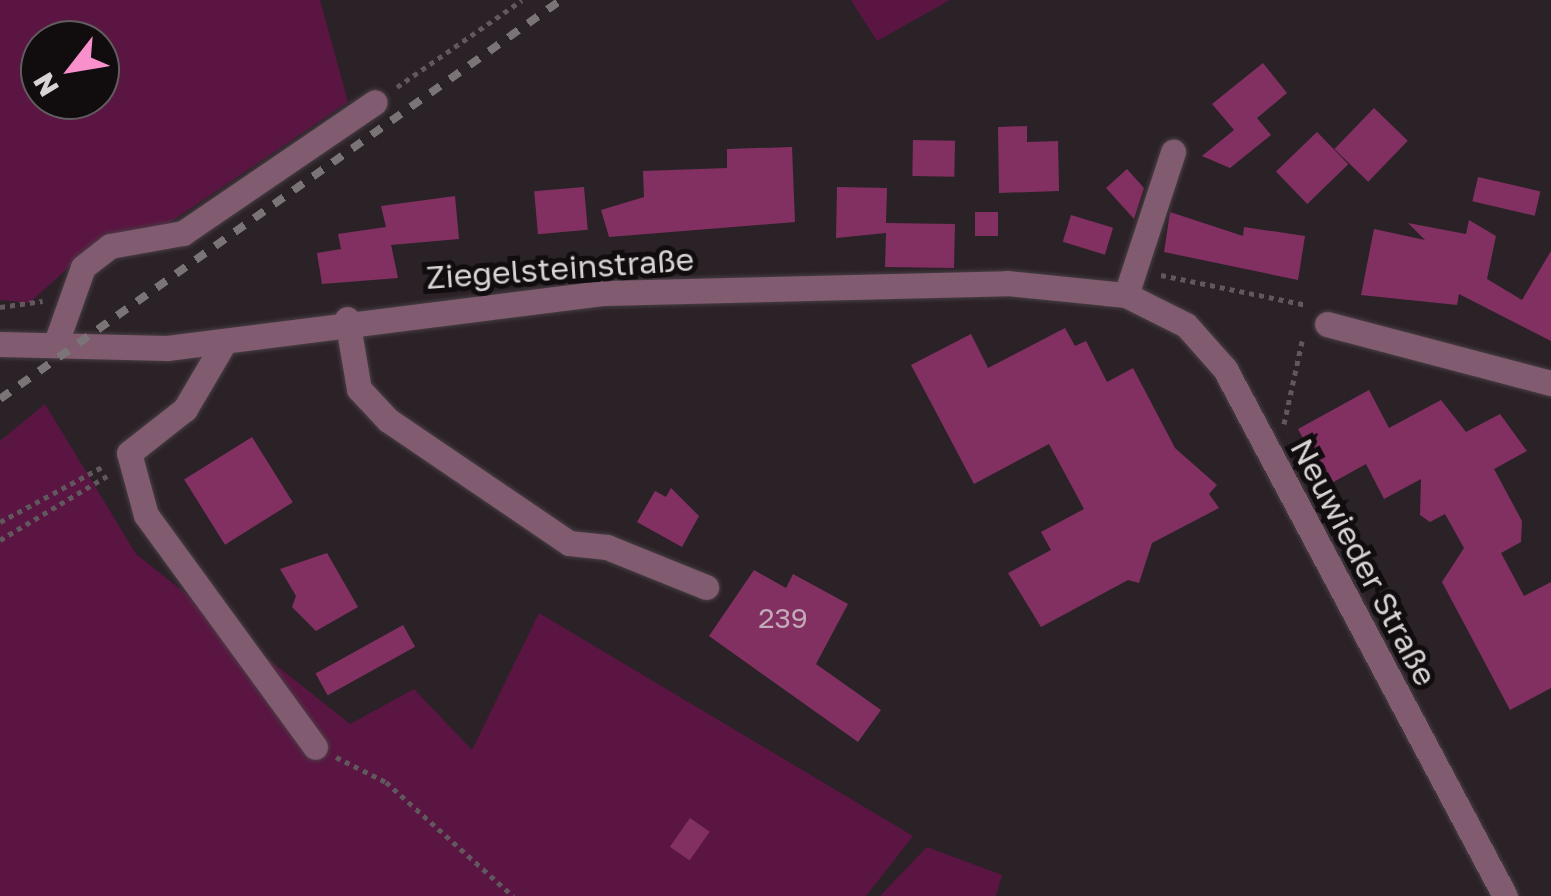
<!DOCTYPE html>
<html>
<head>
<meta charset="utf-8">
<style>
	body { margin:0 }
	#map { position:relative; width:1551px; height:896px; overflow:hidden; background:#2b2227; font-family:"Golos Text",sans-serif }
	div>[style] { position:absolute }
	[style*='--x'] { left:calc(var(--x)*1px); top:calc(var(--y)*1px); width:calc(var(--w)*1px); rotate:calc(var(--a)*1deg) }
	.green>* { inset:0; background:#5b1542 }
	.building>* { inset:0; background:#823062; transform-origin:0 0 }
	.path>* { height:5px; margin-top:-2.5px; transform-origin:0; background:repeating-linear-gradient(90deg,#60585c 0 5px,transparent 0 10px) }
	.roads { filter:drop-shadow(0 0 2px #473e43) drop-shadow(0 0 2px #473e43) }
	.minor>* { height:25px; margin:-12.5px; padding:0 12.5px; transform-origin:12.5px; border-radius:12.5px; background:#815b70 }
	.rail>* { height:8px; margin-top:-4px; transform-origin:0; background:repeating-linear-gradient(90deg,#7b7477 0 12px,transparent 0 24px) }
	span { translate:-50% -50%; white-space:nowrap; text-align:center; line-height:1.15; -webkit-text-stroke:10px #110d0f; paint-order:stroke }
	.number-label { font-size:28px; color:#c2aab8 }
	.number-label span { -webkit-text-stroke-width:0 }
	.street-label { font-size:32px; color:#d8d3d5 }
	.north { position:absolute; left:20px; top:20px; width:100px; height:100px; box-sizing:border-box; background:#110d0f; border:2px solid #615c5e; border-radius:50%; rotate:239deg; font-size:28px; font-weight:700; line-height:40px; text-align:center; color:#d8d3d5 }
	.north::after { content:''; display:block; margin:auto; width:35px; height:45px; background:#f890cb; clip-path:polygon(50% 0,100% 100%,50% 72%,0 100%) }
</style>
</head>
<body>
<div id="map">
	<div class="green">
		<div style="clip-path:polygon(evenodd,0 0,320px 0,348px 102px,153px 234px,94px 245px,29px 303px,0 300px,0 0,40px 40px,100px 40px,100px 100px,40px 100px,40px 40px)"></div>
		<div style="clip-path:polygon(851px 0,950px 0,877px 41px)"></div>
		<div style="clip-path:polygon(45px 404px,136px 554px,350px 724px,414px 689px,472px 750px,539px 613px,913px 836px,866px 896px,0 896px,0 441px)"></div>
		<div style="clip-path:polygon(927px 847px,1002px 875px,996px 896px,880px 896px)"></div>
	</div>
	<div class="building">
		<div style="clip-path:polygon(1263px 63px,1287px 93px,1257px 118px,1271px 135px,1230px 168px,1202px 156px,1234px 130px,1212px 104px)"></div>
		<div style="left:1374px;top:108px;width:47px;height:57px;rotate:44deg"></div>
		<div style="clip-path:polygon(1027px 126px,1027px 142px,1058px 141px,1059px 191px,999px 193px,998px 127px)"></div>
		<div style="left:1317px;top:132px;width:45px;height:57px;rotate:46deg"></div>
		<div style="left:913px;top:140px;width:42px;height:36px;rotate:1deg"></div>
		<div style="clip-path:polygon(792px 147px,795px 222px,609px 237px,601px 210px,644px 197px,643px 171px,727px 168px,727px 149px)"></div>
		<div style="clip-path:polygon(1127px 169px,1144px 188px,1134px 219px,1106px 188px)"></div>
		<div style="left:1478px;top:177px;width:64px;height:25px;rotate:13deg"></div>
		<div style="left:584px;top:187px;width:43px;height:50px;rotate:85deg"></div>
		<div style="clip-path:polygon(837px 187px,887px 188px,886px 223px,955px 224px,954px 268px,885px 267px,886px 233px,836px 238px)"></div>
		<div style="clip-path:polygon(455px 196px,459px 239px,391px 245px,389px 235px,398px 278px,322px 284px,317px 253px,341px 249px,338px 234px,386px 227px,381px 206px)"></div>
		<div style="left:998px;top:212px;width:24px;height:23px;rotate:90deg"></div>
		<div style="clip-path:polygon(1170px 212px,1243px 236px,1244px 227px,1305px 236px,1298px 280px,1164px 252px)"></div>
		<div style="left:1071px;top:215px;width:44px;height:28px;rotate:17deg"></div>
		<div style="clip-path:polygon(1469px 220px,1496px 236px,1487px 279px,1522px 300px,1551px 251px,1551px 341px,1459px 294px,1457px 305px,1361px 295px,1374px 229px,1425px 240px,1408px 223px,1466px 234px)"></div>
		<div style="clip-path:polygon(1065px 328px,1075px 346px,1086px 341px,1107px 382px,1133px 368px,1175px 448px,1217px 485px,1209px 494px,1219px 508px,1152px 543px,1139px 583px,1128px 580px,1041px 627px,1008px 573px,1051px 550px,1041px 532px,1084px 509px,1049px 444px,974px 484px,911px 365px,971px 334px,988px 368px)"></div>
		<div style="clip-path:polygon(1369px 390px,1389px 428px,1441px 400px,1466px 432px,1500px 414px,1527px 451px,1494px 469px,1522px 521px,1521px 542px,1501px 553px,1524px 596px,1551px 582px,1551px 688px,1510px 710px,1442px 582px,1464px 548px,1445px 514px,1430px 522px,1420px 515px,1421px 479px,1384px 499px,1366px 464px,1328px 485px,1298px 429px)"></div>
		<div style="left:252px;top:437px;width:77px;height:80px;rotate:58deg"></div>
		<div style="clip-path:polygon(671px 488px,699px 516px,682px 547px,637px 522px,655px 491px,666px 497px)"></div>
		<div style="clip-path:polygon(327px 553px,358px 607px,316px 631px,292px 607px,296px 596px,280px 569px)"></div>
		<div style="clip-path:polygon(754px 570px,786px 588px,793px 574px,848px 604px,816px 664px,881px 710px,858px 742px,709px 636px)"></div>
		<div style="left:403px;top:625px;width:25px;height:100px;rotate:61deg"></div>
		<div style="left:690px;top:818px;width:24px;height:35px;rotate:35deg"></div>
	</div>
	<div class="path">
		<div style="--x:397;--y:87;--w:152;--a:-34.8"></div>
		<div style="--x:1161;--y:275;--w:149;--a:11.6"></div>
		<div style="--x:0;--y:307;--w:43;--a:-7.9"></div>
		<div style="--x:1284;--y:424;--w:89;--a:-77.7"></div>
		<div style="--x:0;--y:522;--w:118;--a:-28.3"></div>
		<div style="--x:0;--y:540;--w:125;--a:-30.9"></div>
		<div style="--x:336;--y:757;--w:56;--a:26.6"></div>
		<div style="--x:386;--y:782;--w:171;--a:41.9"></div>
	</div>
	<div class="roads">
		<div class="minor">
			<div style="--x:1126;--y:295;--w:151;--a:-71.8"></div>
			<div style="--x:347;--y:319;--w:71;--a:80.3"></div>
			<div style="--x:359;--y:389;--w:42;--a:46.9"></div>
			<div style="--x:388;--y:420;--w:219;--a:34.2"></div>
			<div style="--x:569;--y:543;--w:38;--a:6"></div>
			<div style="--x:607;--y:547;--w:107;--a:22"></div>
			<div style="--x:1327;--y:324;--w:232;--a:14.8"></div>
			<div style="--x:57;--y:340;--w:77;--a:-70.4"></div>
			<div style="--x:83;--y:267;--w:34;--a:-38"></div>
			<div style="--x:110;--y:246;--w:74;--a:-10.1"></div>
			<div style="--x:183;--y:233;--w:232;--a:-34.3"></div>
			<div style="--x:225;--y:341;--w:79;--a:120.5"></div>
			<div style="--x:185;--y:409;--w:71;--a:141.8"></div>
			<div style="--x:129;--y:453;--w:64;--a:74.7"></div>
			<div style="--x:146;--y:515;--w:287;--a:53.9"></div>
			<div style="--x:0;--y:344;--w:167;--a:1.4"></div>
			<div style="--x:167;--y:348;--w:441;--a:-7.2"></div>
			<div style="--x:605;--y:293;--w:402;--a:-1.4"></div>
			<div style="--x:1007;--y:283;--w:120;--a:5.8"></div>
			<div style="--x:1126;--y:295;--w:67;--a:26.6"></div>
			<div style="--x:1186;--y:325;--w:59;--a:48.4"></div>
			<div style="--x:1225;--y:369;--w:597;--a:62.02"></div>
		</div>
	</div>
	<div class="rail">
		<div style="--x:0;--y:399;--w:688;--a:-35.42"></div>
	</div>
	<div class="number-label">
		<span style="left:783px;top:618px">239</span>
	</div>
	<div class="street-label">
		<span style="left:560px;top:268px;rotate:-4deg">Ziegelsteinstraße</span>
		<span style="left:1364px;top:562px;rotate:62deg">Neuwieder Straße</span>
	</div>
	<div class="north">N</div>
</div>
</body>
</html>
